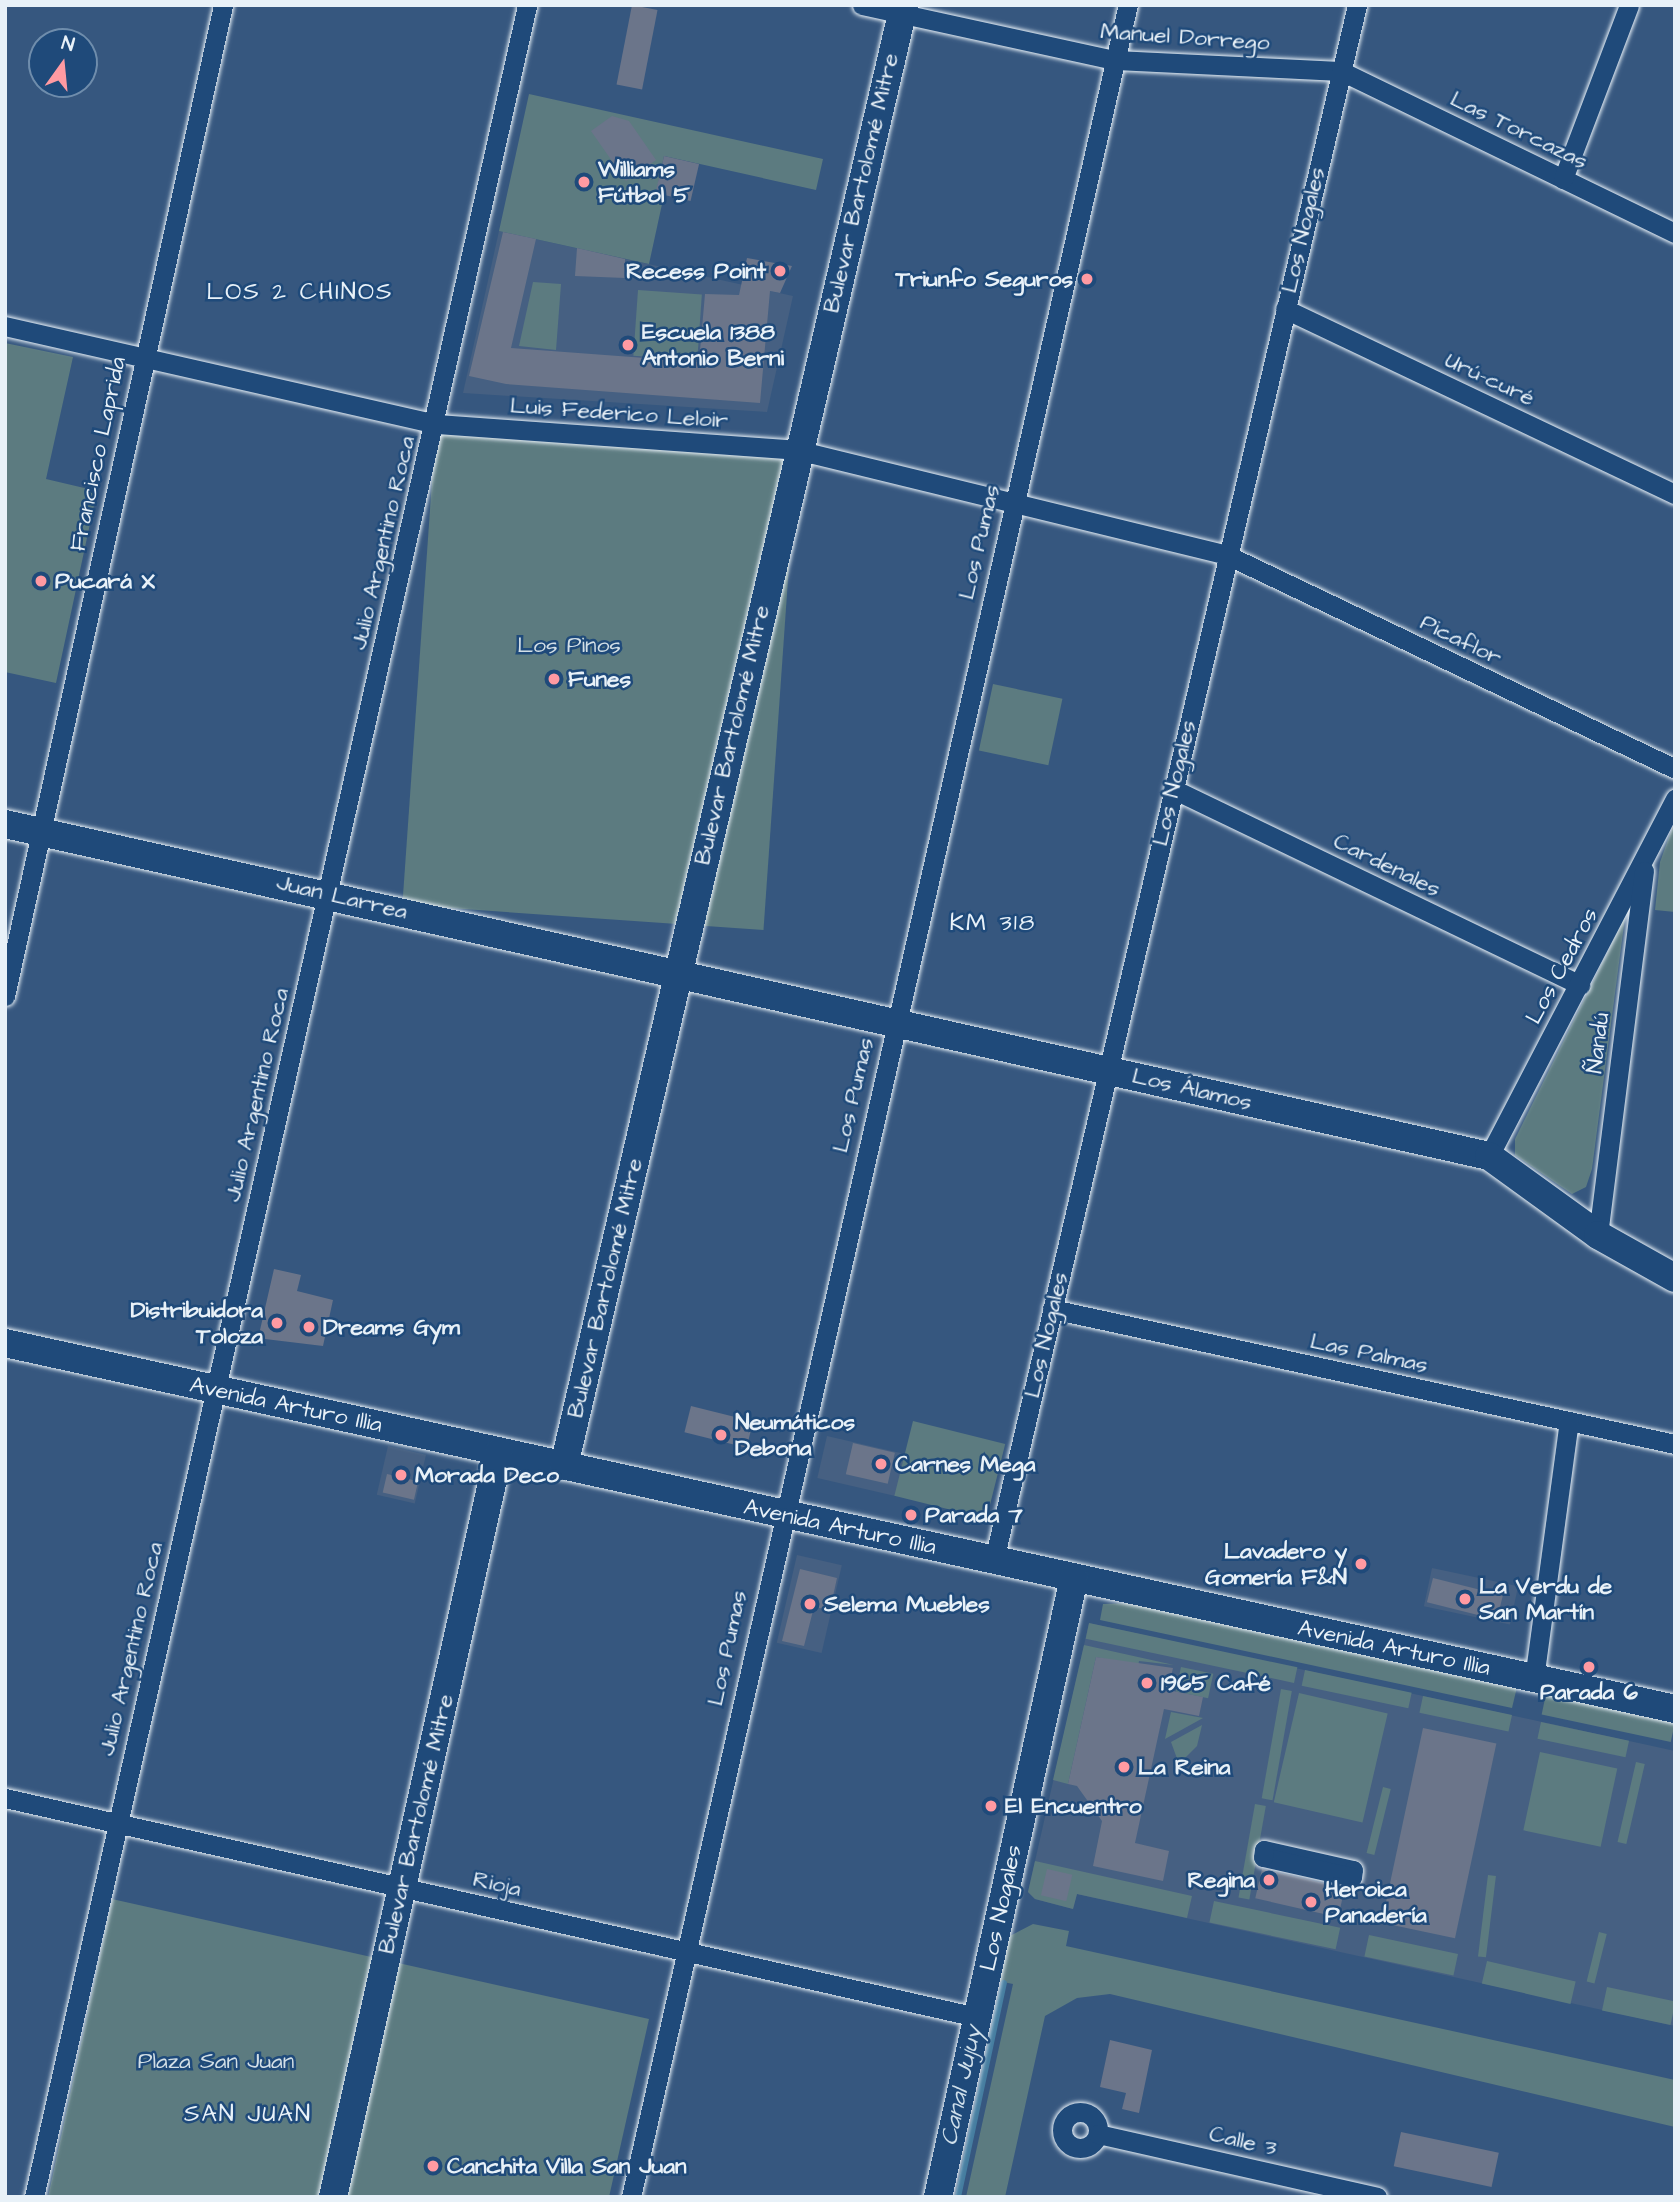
<!DOCTYPE html>
<html>
<head>
<meta charset="utf-8">
<style>
	body { margin:0 }
	#map { position:relative; width:1680px; height:2202px; overflow:hidden; background:#36577f; font-family:"Architects Daughter",sans-serif }
	div>[style] { position:absolute }
	[style*='--x'] { left:calc(var(--x)*1px); top:calc(var(--y)*1px); width:calc(var(--w)*1px); rotate:calc(var(--a)*1deg) }
	.built>* { inset:0; background:#466082; transform-origin:0 0 }
	.green>* { inset:0; background:#5c7b80; transform-origin:0 0 }
	.stream>* { height:6px; margin:-3px; padding:0 3px; transform-origin:3px; border-radius:3px; background:#457da0 }
	.building>* { inset:0; background:#6b758a; transform-origin:0 0 }
	.roads { filter:drop-shadow(0 0 2px #e8f1f8) drop-shadow(0 0 2px #e8f1f8) }
	.street>* { height:19px; margin:-9.5px; padding:0 9.5px; transform-origin:9.5px; border-radius:9.5px; background:#1f4a7a }
	.street>.ring { margin:-9.5px; padding:0; box-sizing:content-box; background:none; border:19px solid #1f4a7a; border-radius:50% }
	.secondary>* { height:28px; margin:-14px; padding:0 14px; transform-origin:14px; border-radius:14px; background:#1f4a7a }
	.dots>* { width:19px; height:19px; translate:-50% -50%; box-sizing:border-box; border:4px solid #1f4a7a; border-radius:50% }
	span { translate:-50% -50%; white-space:nowrap; text-align:center; line-height:1.15; -webkit-text-stroke:5px #1f4a7a; paint-order:stroke }
	.street-label { font-size:23px; color:#e8f1f8 }
	.poi-label { font-size:23px; color:#e8f1f8; font-weight:700 }
	.left { translate:0 -50%; text-align:left }
	.right { translate:-100% -50%; text-align:right }
	.park-label { font-size:23px; color:#d3dfe6 }
	.neighbourhood-label { font-size:24px; color:#e8f1f8; letter-spacing:2px }
	.water-label { font-size:24px; color:#d0e0eb; font-style:italic }
	.frame { position:absolute; inset:0; border:7px solid #e8f1f8; pointer-events:none }
	.north { position:absolute; left:28px; top:28px; width:70px; height:70px; box-sizing:border-box; background:#1f4a7a; border:2px solid #6f8dac; border-radius:50%; rotate:15deg; font-size:19px; font-weight:700; line-height:28px; text-align:center; color:#e8f1f8 }
	.north::after { content:''; display:block; margin:auto; width:24px; height:32px; background:#ff9aa2; clip-path:polygon(50% 0,100% 100%,50% 72%,0 100%) }
</style>
</head>
<body>
<div id="map">
	<div class="built">
		<div style="clip-path:polygon(499px 231px,793px 296px,767px 412px,463px 393px)"></div>
		<div style="left:827px;top:1436px;width:80px;height:43px;rotate:13deg"></div>
		<div style="left:388px;top:1446px;width:39px;height:50px;rotate:13deg"></div>
		<div style="left:797px;top:1555px;width:46px;height:90px;rotate:13deg"></div>
		<div style="left:1432px;top:1568px;width:88px;height:39px;rotate:12deg"></div>
		<div style="clip-path:polygon(1089px 1623px,1675px 1751px,1675px 2026px,1077px 1894px,1073px 1909px,1035px 1899px,1028px 1892px)"></div>
	</div>
	<div class="green">
		<div style="clip-path:polygon(529px 94px,823px 159px,816px 190px,664px 156px,656px 193px,664px 195px,649px 264px,499px 231px)"></div>
		<div style="clip-path:polygon(533px 282px,561px 284px,556px 350px,519px 346px)"></div>
		<div style="left:638px;top:290px;width:64px;height:66px;rotate:4deg"></div>
		<div style="clip-path:polygon(5px 343px,73px 357px,46px 479px,97px 491px,56px 683px,5px 672px)"></div>
		<div style="left:436px;top:424px;width:362px;height:482px;rotate:4deg"></div>
		<div style="left:993px;top:684px;width:71px;height:68px;rotate:12deg"></div>
		<div style="clip-path:polygon(1675px 820px,1675px 912px,1655px 910px,1660px 862px)"></div>
		<div style="clip-path:polygon(1625px 917px,1592px 1169px,1586px 1187px,1572px 1194px,1515px 1155px,1515px 1139px)"></div>
		<div style="left:913px;top:1421px;width:95px;height:77px;rotate:14deg"></div>
		<div style="clip-path:polygon(1130px 1603px,1517px 1687px,1512px 1708px,1100px 1620px,1103px 1604px)"></div>
		<div style="left:1089px;top:1623px;width:213px;height:16px;rotate:12deg"></div>
		<div style="clip-path:polygon(1084px 1645px,1174px 1665px,1139px 1661px,1138px 1666px,1096px 1657px,1068px 1784px,1053px 1780px)"></div>
		<div style="left:1181px;top:1667px;width:33px;height:25px;rotate:12deg"></div>
		<div style="left:1305px;top:1670px;width:109px;height:16px;rotate:12deg"></div>
		<div style="left:1281px;top:1689px;width:11px;height:111px;rotate:10deg"></div>
		<div style="left:1299px;top:1693px;width:91px;height:112px;rotate:13deg"></div>
		<div style="left:1546px;top:1694px;width:132px;height:21px;rotate:12deg"></div>
		<div style="left:1423px;top:1696px;width:91px;height:17px;rotate:12deg"></div>
		<div style="clip-path:polygon(1171px 1712px,1203px 1718px,1165px 1739px)"></div>
		<div style="left:1541px;top:1722px;width:90px;height:17px;rotate:12deg"></div>
		<div style="clip-path:polygon(1202px 1725px,1197px 1746px,1179px 1764px,1171px 1742px)"></div>
		<div style="left:1540px;top:1752px;width:79px;height:80px;rotate:12deg"></div>
		<div style="left:1636px;top:1762px;width:9px;height:82px;rotate:13deg"></div>
		<div style="left:1383px;top:1787px;width:8px;height:68px;rotate:14deg"></div>
		<div style="left:1255px;top:1804px;width:11px;height:95px;rotate:10deg"></div>
		<div style="clip-path:polygon(1035px 1861px,1192px 1896px,1187px 1918px,1077px 1894px,1073px 1909px,1035px 1899px,1028px 1892px)"></div>
		<div style="left:1488px;top:1875px;width:8px;height:82px;rotate:7deg"></div>
		<div style="clip-path:polygon(112px 1899px,649px 2019px,609px 2197px,48px 2197px)"></div>
		<div style="left:1214px;top:1901px;width:129px;height:22px;rotate:12deg"></div>
		<div style="clip-path:polygon(1033px 1924px,1069px 1931px,1066px 1946px,1675px 2080px,1675px 2127px,1110px 1994px,1077px 1998px,1045px 2016px,1005px 2197px,966px 2197px,1013px 1984px,998px 1981px,1006px 1946px,1010px 1936px)"></div>
		<div style="left:1599px;top:1932px;width:8px;height:51px;rotate:14deg"></div>
		<div style="left:1369px;top:1935px;width:91px;height:22px;rotate:12deg"></div>
		<div style="left:1487px;top:1961px;width:91px;height:23px;rotate:13deg"></div>
		<div style="left:1607px;top:1987px;width:70px;height:24px;rotate:12deg"></div>
	</div>
	<div class="stream">
		<div style="--x:958;--y:2197;--w:219;--a:-77.9"></div>
	</div>
	<div class="building">
		<div style="left:632px;top:5px;width:26px;height:81px;rotate:11deg"></div>
		<div style="clip-path:polygon(612px 116px,629px 121px,656px 160px,626px 181px,591px 131px)"></div>
		<div style="left:664px;top:156px;width:36px;height:38px;rotate:13deg"></div>
		<div style="clip-path:polygon(503px 232px,536px 239px,511px 348px,699px 362px,705px 294px,739px 295px,747px 258px,792px 266px,780px 293px,770px 291px,760px 403px,506px 384px,469px 376px)"></div>
		<div style="clip-path:polygon(577px 248px,625px 259px,625px 278px,575px 276px)"></div>
		<div style="clip-path:polygon(274px 1269px,301px 1275px,297px 1291px,333px 1300px,323px 1346px,265px 1339px,260px 1330px)"></div>
		<div style="left:691px;top:1406px;width:64px;height:27px;rotate:14deg"></div>
		<div style="left:853px;top:1443px;width:43px;height:32px;rotate:13deg"></div>
		<div style="left:387px;top:1474px;width:32px;height:19px;rotate:13deg"></div>
		<div style="clip-path:polygon(800px 1569px,837px 1578px,830px 1610px,814px 1607px,804px 1646px,782px 1641px)"></div>
		<div style="left:1433px;top:1578px;width:72px;height:25px;rotate:14deg"></div>
		<div style="clip-path:polygon(1096px 1657px,1173px 1668px,1168px 1690px,1203px 1697px,1199px 1716px,1164px 1709px,1135px 1843px,1169px 1851px,1163px 1881px,1093px 1866px,1102px 1821px,1077px 1786px,1068px 1784px)"></div>
		<div style="left:1423px;top:1728px;width:75px;height:199px;rotate:12deg"></div>
		<div style="left:1047px;top:1869px;width:26px;height:27px;rotate:13deg"></div>
		<div style="left:1262px;top:1869px;width:85px;height:30px;rotate:13deg"></div>
		<div style="clip-path:polygon(1110px 2040px,1152px 2050px,1139px 2113px,1122px 2109px,1126px 2093px,1100px 2087px)"></div>
		<div style="left:1401px;top:2132px;width:100px;height:35px;rotate:12deg"></div>
	</div>
	<div class="roads">
		<div class="street">
			<div style="--x:862;--y:5;--w:259;--a:12.3"></div>
			<div style="--x:1115;--y:60;--w:226;--a:2.8"></div>
			<div style="--x:1341;--y:71;--w:371;--a:25.9"></div>
			<div style="--x:1563;--y:179;--w:186;--a:-69.2"></div>
			<div style="--x:1285;--y:309;--w:432;--a:25.4"></div>
			<div style="--x:5;--y:326;--w:442;--a:12.8"></div>
			<div style="--x:436;--y:424;--w:362;--a:4.1"></div>
			<div style="--x:797;--y:450;--w:443;--a:13.7"></div>
			<div style="--x:1227;--y:555;--w:496;--a:25.5"></div>
			<div style="--x:1173;--y:789;--w:452;--a:25.7"></div>
			<div style="--x:5;--y:996;--w:1015;--a:-77.59"></div>
			<div style="--x:1489;--y:1156;--w:403;--a:-62.5"></div>
			<div style="--x:1598;--y:1235;--w:367;--a:-82.8"></div>
			<div style="--x:1052;--y:1309;--w:637;--a:12.23"></div>
			<div style="--x:994;--y:1560;--w:1597;--a:-76.86"></div>
			<div style="--x:1534;--y:1679;--w:260;--a:-82.3"></div>
			<div style="--x:5;--y:1798;--w:996;--a:12.7"></div>
			<div style="--x:1264;--y:1850;--w:91;--a:12.7"></div>
			<div style="--x:1353;--y:1870;--w:7;--a:98"></div>
			<div style="--x:1352;--y:1877;--w:91;--a:-167.3"></div>
			<div style="--x:1263;--y:1857;--w:7;--a:-82"></div>
			<div class="ring" style="left:1062px;top:2112px;width:17px;height:17px"></div>
			<div style="--x:1098;--y:2134;--w:286;--a:12.7"></div>
			<div style="--x:34;--y:2197;--w:2247;--a:-77.32"></div>
			<div style="--x:631;--y:2197;--w:2248;--a:-77.23"></div>
		</div>
		<div class="secondary">
			<div style="--x:5;--y:824;--w:1521;--a:12.61"></div>
			<div style="--x:1489;--y:1156;--w:135;--a:35.9"></div>
			<div style="--x:1598;--y:1235;--w:88;--a:29.2"></div>
			<div style="--x:5;--y:1343;--w:1710;--a:12.36"></div>
			<div style="--x:564;--y:1466;--w:1500;--a:-76.9"></div>
			<div style="--x:333;--y:2197;--w:763;--a:-77.44"></div>
			<div style="--x:938;--y:2197;--w:634;--a:-77.61"></div>
		</div>
	</div>
	<div class="dots">
		<div style="left:584px;top:182px;background:#ff9aa2"></div>
		<div style="left:780px;top:271px;background:#ff9aa2"></div>
		<div style="left:1087px;top:279px;background:#ff9aa2"></div>
		<div style="left:628px;top:345px;background:#ff9aa2"></div>
		<div style="left:41px;top:581px;background:#ff9aa2"></div>
		<div style="left:554px;top:679px;background:#ff9aa2"></div>
		<div style="left:277px;top:1323px;background:#ff9aa2"></div>
		<div style="left:309px;top:1327px;background:#ff9aa2"></div>
		<div style="left:721px;top:1435px;background:#ff9aa2"></div>
		<div style="left:881px;top:1464px;background:#ff9aa2"></div>
		<div style="left:401px;top:1475px;background:#ff9aa2"></div>
		<div style="left:911px;top:1515px;background:#ff9aa2"></div>
		<div style="left:1361px;top:1564px;background:#ff9aa2"></div>
		<div style="left:1465px;top:1599px;background:#ff9aa2"></div>
		<div style="left:810px;top:1604px;background:#ff9aa2"></div>
		<div style="left:1589px;top:1667px;background:#ff9aa2"></div>
		<div style="left:1147px;top:1683px;background:#ff9aa2"></div>
		<div style="left:1124px;top:1767px;background:#ff9aa2"></div>
		<div style="left:991px;top:1806px;background:#ff9aa2"></div>
		<div style="left:1269px;top:1880px;background:#ff9aa2"></div>
		<div style="left:1311px;top:1902px;background:#ff9aa2"></div>
		<div style="left:433px;top:2166px;background:#ff9aa2"></div>
	</div>
	<div class="street-label">
		<span style="left:1185px;top:37px;rotate:4deg">Manuel Dorrego</span>
		<span style="left:1519px;top:130px;rotate:26deg">Las Torcazas</span>
		<span style="left:861px;top:183px;rotate:-77deg">Bulevar Bartolomé Mitre</span>
		<span style="left:1303px;top:230px;rotate:-77deg">Los Nogales</span>
		<span style="left:1490px;top:379px;rotate:25deg">Urú-curé</span>
		<span style="left:619px;top:413px;rotate:4deg">Luis Federico Leloir</span>
		<span style="left:98px;top:454px;rotate:-78deg">Francisco Laprida</span>
		<span style="left:979px;top:542px;rotate:-77deg">Los Pumas</span>
		<span style="left:383px;top:543px;rotate:-77deg">Julio Argentino Roca</span>
		<span style="left:1461px;top:640px;rotate:26deg">Picaflor</span>
		<span style="left:732px;top:735px;rotate:-77deg">Bulevar Bartolomé Mitre</span>
		<span style="left:1174px;top:783px;rotate:-77deg">Los Nogales</span>
		<span style="left:1387px;top:865px;rotate:26deg">Cardenales</span>
		<span style="left:342px;top:897px;rotate:13deg">Juan Larrea</span>
		<span style="left:1562px;top:966px;rotate:-62deg">Los Cedros</span>
		<span style="left:1598px;top:1043px;rotate:-83deg">Ñandú</span>
		<span style="left:1192px;top:1089px;rotate:13deg">Los Álamos</span>
		<span style="left:257px;top:1095px;rotate:-77deg">Julio Argentino Roca</span>
		<span style="left:853px;top:1095px;rotate:-77deg">Los Pumas</span>
		<span style="left:605px;top:1288px;rotate:-77deg">Bulevar Bartolomé Mitre</span>
		<span style="left:1046px;top:1335px;rotate:-77deg">Los Nogales</span>
		<span style="left:1369px;top:1353px;rotate:12deg">Las Palmas</span>
		<span style="left:286px;top:1405px;rotate:12deg">Avenida Arturo Illia</span>
		<span style="left:840px;top:1527px;rotate:12deg">Avenida Arturo Illia</span>
		<span style="left:727px;top:1648px;rotate:-78deg">Los Pumas</span>
		<span style="left:1394px;top:1648px;rotate:12deg">Avenida Arturo Illia</span>
		<span style="left:131px;top:1649px;rotate:-77deg">Julio Argentino Roca</span>
		<span style="left:416px;top:1824px;rotate:-77deg">Bulevar Bartolomé Mitre</span>
		<span style="left:497px;top:1884px;rotate:13deg">Rioja</span>
		<span style="left:1001px;top:1908px;rotate:-78deg">Los Nogales</span>
		<span style="left:1243px;top:2141px;rotate:13deg">Calle 3</span>
	</div>
	<div class="poi-label">
		<span class="left" style="left:598px;top:182px">Williams<br>Fútbol 5</span>
		<span class="right" style="left:766px;top:271px">Recess Point</span>
		<span class="right" style="left:1073px;top:279px">Triunfo Seguros</span>
		<span class="left" style="left:642px;top:345px">Escuela 1388<br>Antonio Berni</span>
		<span class="left" style="left:55px;top:581px">Pucará X</span>
		<span class="left" style="left:568px;top:679px">Funes</span>
		<span class="right" style="left:263px;top:1323px">Distribuidora<br>Toloza</span>
		<span class="left" style="left:323px;top:1327px">Dreams Gym</span>
		<span class="left" style="left:735px;top:1435px">Neumáticos<br>Debona</span>
		<span class="left" style="left:895px;top:1464px">Carnes Mega</span>
		<span class="left" style="left:415px;top:1475px">Morada Deco</span>
		<span class="left" style="left:925px;top:1515px">Parada 7</span>
		<span class="right" style="left:1347px;top:1564px">Lavadero y<br>Gomería F&amp;N</span>
		<span class="left" style="left:1479px;top:1599px">La Verdu de<br>San Martín</span>
		<span class="left" style="left:824px;top:1604px">Selema Muebles</span>
		<span class="left" style="left:1161px;top:1683px">1965 Café</span>
		<span style="left:1589px;top:1692px">Parada 6</span>
		<span class="left" style="left:1138px;top:1767px">La Reina</span>
		<span class="left" style="left:1005px;top:1806px">El Encuentro</span>
		<span class="right" style="left:1255px;top:1880px">Regina</span>
		<span class="left" style="left:1325px;top:1902px">Heroica<br>Panadería</span>
		<span class="left" style="left:447px;top:2166px">Canchita Villa San Juan</span>
	</div>
	<div class="park-label">
		<span style="left:569px;top:645px">Los Pinos</span>
		<span style="left:216px;top:2061px">Plaza San Juan</span>
	</div>
	<div class="neighbourhood-label">
		<span style="left:300px;top:293px">LOS 2 CHINOS</span>
		<span style="left:993px;top:924px">KM 318</span>
		<span style="left:248px;top:2115px">SAN JUAN</span>
	</div>
	<div class="water-label">
		<span style="left:962px;top:2086px;rotate:-78deg">Canal Jujuy</span>
	</div>
	<div class="frame"></div>
	<div class="north">N</div>
</div>
</body>
</html>
